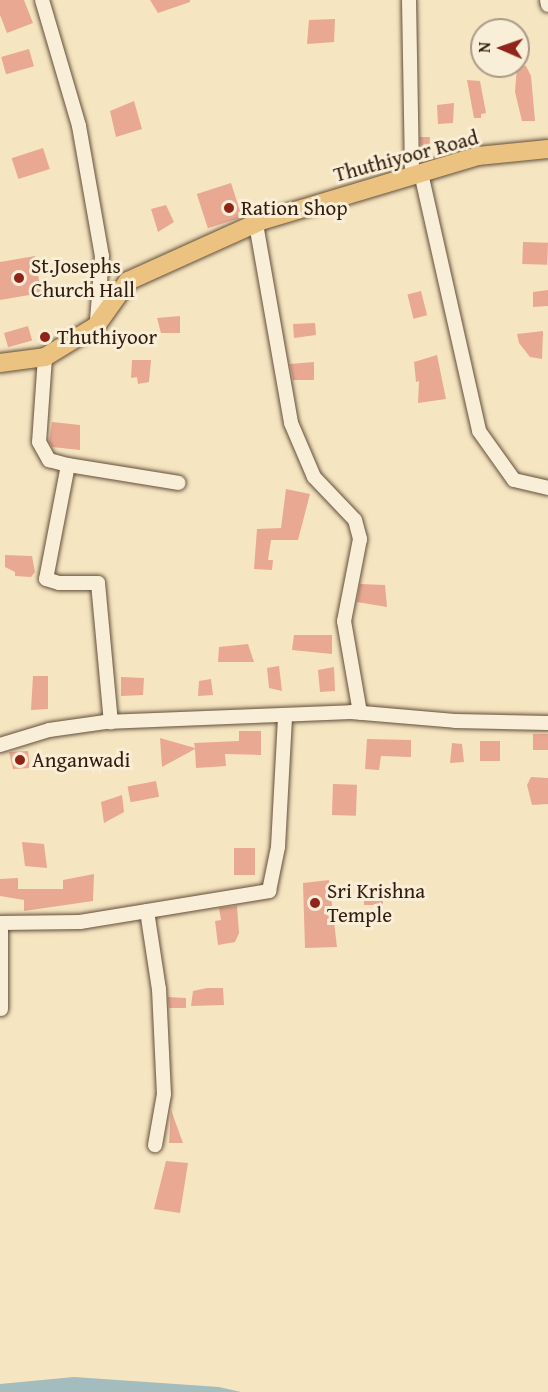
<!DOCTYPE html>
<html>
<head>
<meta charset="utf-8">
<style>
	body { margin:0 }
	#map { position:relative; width:548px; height:1392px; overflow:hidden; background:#f6e5c1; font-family:"Gentium Book Plus",serif }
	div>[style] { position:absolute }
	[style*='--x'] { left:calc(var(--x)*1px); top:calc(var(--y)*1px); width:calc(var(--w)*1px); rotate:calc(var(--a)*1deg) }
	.water>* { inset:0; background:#a3bcbe }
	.building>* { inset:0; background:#e9a892; transform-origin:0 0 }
	.roads { filter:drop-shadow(0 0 2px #624f3a) drop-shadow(0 0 2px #624f3a) }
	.minor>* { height:14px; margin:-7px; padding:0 7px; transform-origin:7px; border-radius:7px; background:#f9eed7 }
	.major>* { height:18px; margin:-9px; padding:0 9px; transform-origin:9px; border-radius:9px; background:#ebc280 }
	.dots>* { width:16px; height:16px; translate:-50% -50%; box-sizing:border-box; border:3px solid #f9eed7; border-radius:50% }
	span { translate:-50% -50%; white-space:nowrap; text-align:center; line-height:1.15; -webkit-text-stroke:6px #f9eed7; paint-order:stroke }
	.street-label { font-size:21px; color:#301d0d }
	.poi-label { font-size:21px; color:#301d0d }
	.left { translate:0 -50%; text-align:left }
	.north { position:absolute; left:470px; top:18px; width:60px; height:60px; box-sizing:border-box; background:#f9eed7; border:2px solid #a99a86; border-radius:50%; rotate:272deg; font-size:16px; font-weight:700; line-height:24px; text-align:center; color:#301d0d }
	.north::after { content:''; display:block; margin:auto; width:21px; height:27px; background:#8f2418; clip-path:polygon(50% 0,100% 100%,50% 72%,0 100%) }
</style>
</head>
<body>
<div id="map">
	<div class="water">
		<div style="clip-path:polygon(74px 1377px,219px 1387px,241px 1392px,0 1392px,0 1384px)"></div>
	</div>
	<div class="building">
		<div style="clip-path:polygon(0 0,24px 0,33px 23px,7px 33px,0 15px)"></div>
		<div style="clip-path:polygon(150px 0,190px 0,190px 2px,158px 13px)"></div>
		<div style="clip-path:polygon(335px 19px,334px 42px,307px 44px,309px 20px)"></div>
		<div style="left:29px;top:49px;width:18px;height:29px;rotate:74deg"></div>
		<div style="clip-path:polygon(517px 66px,526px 66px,531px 76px,535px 121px,522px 121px,515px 92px)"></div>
		<div style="clip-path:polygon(467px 80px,480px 81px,486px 113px,481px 114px,481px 118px,474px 118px)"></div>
		<div style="clip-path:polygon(134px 101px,142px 129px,116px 137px,110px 111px)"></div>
		<div style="clip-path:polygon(454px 103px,453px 123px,438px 124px,437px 105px)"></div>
		<div style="clip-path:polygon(420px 137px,430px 137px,429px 152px,421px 151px)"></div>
		<div style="left:43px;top:148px;width:22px;height:33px;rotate:72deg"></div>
		<div style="left:231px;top:183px;width:36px;height:36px;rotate:72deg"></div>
		<div style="clip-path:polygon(166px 205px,174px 222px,158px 232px,151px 209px)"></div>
		<div style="left:523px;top:242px;width:25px;height:22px;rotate:2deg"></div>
		<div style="clip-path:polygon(35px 256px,41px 293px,0 300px,0 262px)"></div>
		<div style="clip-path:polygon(548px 290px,548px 306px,533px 307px,533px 292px)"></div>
		<div style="left:421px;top:291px;width:25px;height:14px;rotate:76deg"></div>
		<div style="clip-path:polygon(180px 316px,180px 333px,161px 333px,157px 318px)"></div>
		<div style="clip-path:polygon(315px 323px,316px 335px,294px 338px,293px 324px)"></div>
		<div style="left:28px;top:326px;width:15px;height:25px;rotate:74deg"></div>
		<div style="clip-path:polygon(543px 331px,542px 359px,530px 357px,519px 343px,517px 334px)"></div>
		<div style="clip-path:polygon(437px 355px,446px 399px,418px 403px,419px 381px,416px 382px,414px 362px)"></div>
		<div style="clip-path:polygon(132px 360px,151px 360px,149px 382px,138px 384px,137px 377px,131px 378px)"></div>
		<div style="clip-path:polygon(314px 362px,314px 380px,293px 380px,290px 364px)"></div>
		<div style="clip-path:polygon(52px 422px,80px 425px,80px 450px,52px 447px,49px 442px)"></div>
		<div style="clip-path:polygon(286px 489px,310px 494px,298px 540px,271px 540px,268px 560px,273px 560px,272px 570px,254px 569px,257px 529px,281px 528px)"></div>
		<div style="clip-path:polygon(5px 555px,32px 556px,35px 572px,31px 577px,15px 576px,15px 572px,5px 567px)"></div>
		<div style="clip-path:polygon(360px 584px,385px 585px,387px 607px,357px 602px)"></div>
		<div style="clip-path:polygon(294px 635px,332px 635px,332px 654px,292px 650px)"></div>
		<div style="clip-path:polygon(248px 644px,254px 662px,218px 662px,219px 647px)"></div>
		<div style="clip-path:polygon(279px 666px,282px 691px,269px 688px,267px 668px)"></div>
		<div style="clip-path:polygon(334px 667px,335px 691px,320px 692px,318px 670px)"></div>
		<div style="clip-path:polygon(33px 676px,48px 676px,48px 709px,31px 710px)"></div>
		<div style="clip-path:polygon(121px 677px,144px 678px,143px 695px,121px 696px)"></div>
		<div style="clip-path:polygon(211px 679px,213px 695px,198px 696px,199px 681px)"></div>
		<div style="clip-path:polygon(239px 731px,261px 731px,261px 755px,225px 754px,226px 766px,196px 768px,195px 749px,162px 767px,160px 738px,195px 748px,194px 743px,239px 741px)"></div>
		<div style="left:548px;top:734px;width:16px;height:15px;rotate:90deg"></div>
		<div style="clip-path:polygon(367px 739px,411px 740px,411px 757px,381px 756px,379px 770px,365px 769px)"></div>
		<div style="left:500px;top:741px;width:20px;height:20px;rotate:90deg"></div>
		<div style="clip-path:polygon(452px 743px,462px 744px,464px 762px,450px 763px)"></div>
		<div style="clip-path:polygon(28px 751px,30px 768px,13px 769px,9px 752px)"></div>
		<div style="clip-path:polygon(531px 777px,548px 778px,548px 804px,532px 805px,527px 785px)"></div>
		<div style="left:156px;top:781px;width:16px;height:29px;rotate:79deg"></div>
		<div style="left:333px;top:784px;width:24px;height:31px;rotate:2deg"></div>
		<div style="clip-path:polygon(122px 795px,124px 812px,104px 823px,101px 802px)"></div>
		<div style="clip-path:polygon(22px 842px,44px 844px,47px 868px,25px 866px)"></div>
		<div style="left:234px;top:848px;width:21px;height:27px"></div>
		<div style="clip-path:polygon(94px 874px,93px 901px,24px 911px,24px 900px,0 896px,0 879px,18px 878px,18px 889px,63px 889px,63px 880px)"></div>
		<div style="clip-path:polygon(329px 880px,337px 947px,305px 948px,303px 883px)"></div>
		<div style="left:383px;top:892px;width:13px;height:19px;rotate:90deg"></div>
		<div style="clip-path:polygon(237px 906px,239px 933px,235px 942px,218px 945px,215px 921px,221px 920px,219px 908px)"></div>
		<div style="clip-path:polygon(207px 988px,223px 988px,224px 1005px,191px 1006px,193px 991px)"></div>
		<div style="clip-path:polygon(168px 997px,186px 998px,186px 1008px,169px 1008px)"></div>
		<div style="clip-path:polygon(171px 1110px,183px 1143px,169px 1143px)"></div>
		<div style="clip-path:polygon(166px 1161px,188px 1163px,180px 1213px,154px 1209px)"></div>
	</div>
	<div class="roads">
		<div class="minor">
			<div style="--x:42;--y:0;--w:131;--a:73.6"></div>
			<div style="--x:79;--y:126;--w:132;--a:80"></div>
			<div style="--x:102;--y:256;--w:65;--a:94.4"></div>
			<div style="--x:409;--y:0;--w:175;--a:89"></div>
			<div style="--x:547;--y:0;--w:5;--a:79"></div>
			<div style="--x:421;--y:173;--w:264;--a:77.3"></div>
			<div style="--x:479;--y:431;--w:60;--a:54.5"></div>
			<div style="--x:514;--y:480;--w:35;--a:13"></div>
			<div style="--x:256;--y:224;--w:202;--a:80"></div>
			<div style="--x:291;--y:423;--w:59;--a:66.9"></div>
			<div style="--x:314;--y:477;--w:59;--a:46.4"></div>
			<div style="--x:355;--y:520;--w:20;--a:75"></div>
			<div style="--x:360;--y:539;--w:84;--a:101"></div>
			<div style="--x:344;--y:621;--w:93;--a:80.1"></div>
			<div style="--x:45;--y:357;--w:85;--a:94"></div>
			<div style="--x:39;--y:442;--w:21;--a:61"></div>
			<div style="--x:49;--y:460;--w:20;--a:15"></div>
			<div style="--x:68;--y:465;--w:116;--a:100.9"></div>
			<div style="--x:46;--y:579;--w:14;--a:17"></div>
			<div style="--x:59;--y:583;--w:39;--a:0"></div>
			<div style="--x:98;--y:583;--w:140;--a:84.7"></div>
			<div style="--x:68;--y:465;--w:112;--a:9.2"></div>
			<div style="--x:0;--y:745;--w:51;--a:-17"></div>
			<div style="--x:49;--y:730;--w:57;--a:-8.1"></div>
			<div style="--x:105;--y:722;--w:246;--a:-2.3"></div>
			<div style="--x:351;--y:712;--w:104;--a:4.9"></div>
			<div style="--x:455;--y:721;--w:93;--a:1.2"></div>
			<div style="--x:147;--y:911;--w:79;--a:81.3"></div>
			<div style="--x:159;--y:989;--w:105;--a:87.3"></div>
			<div style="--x:164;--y:1094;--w:52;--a:100"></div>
			<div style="--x:0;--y:923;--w:80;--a:-0.7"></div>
			<div style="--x:80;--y:922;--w:192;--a:-9.3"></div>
			<div style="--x:269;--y:891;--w:45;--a:-78.4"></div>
			<div style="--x:278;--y:847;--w:131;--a:-86.9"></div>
			<div style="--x:1;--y:1009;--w:86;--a:-90"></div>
		</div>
		<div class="major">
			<div style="--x:0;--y:363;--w:45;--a:-7.6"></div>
			<div style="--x:45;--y:357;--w:60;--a:-31.3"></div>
			<div style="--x:96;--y:326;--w:55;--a:-54.6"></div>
			<div style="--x:128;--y:281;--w:146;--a:-24.3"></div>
			<div style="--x:261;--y:221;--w:227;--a:-16.7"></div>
			<div style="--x:478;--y:156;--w:70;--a:-5.7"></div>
		</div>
	</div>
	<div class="dots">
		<div style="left:229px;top:208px;background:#8f2418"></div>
		<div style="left:19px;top:278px;background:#8f2418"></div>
		<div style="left:45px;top:337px;background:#8f2418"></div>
		<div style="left:20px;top:760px;background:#8f2418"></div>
		<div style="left:315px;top:903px;background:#8f2418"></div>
	</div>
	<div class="street-label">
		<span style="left:406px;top:156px;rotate:-15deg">Thuthiyoor Road</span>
	</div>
	<div class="poi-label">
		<span class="left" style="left:241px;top:208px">Ration Shop</span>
		<span class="left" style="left:31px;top:278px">St.Josephs<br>Church Hall</span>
		<span class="left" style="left:57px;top:337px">Thuthiyoor</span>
		<span class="left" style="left:32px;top:760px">Anganwadi</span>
		<span class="left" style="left:327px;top:903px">Sri Krishna<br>Temple</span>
	</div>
	<div class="north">N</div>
</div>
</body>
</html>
